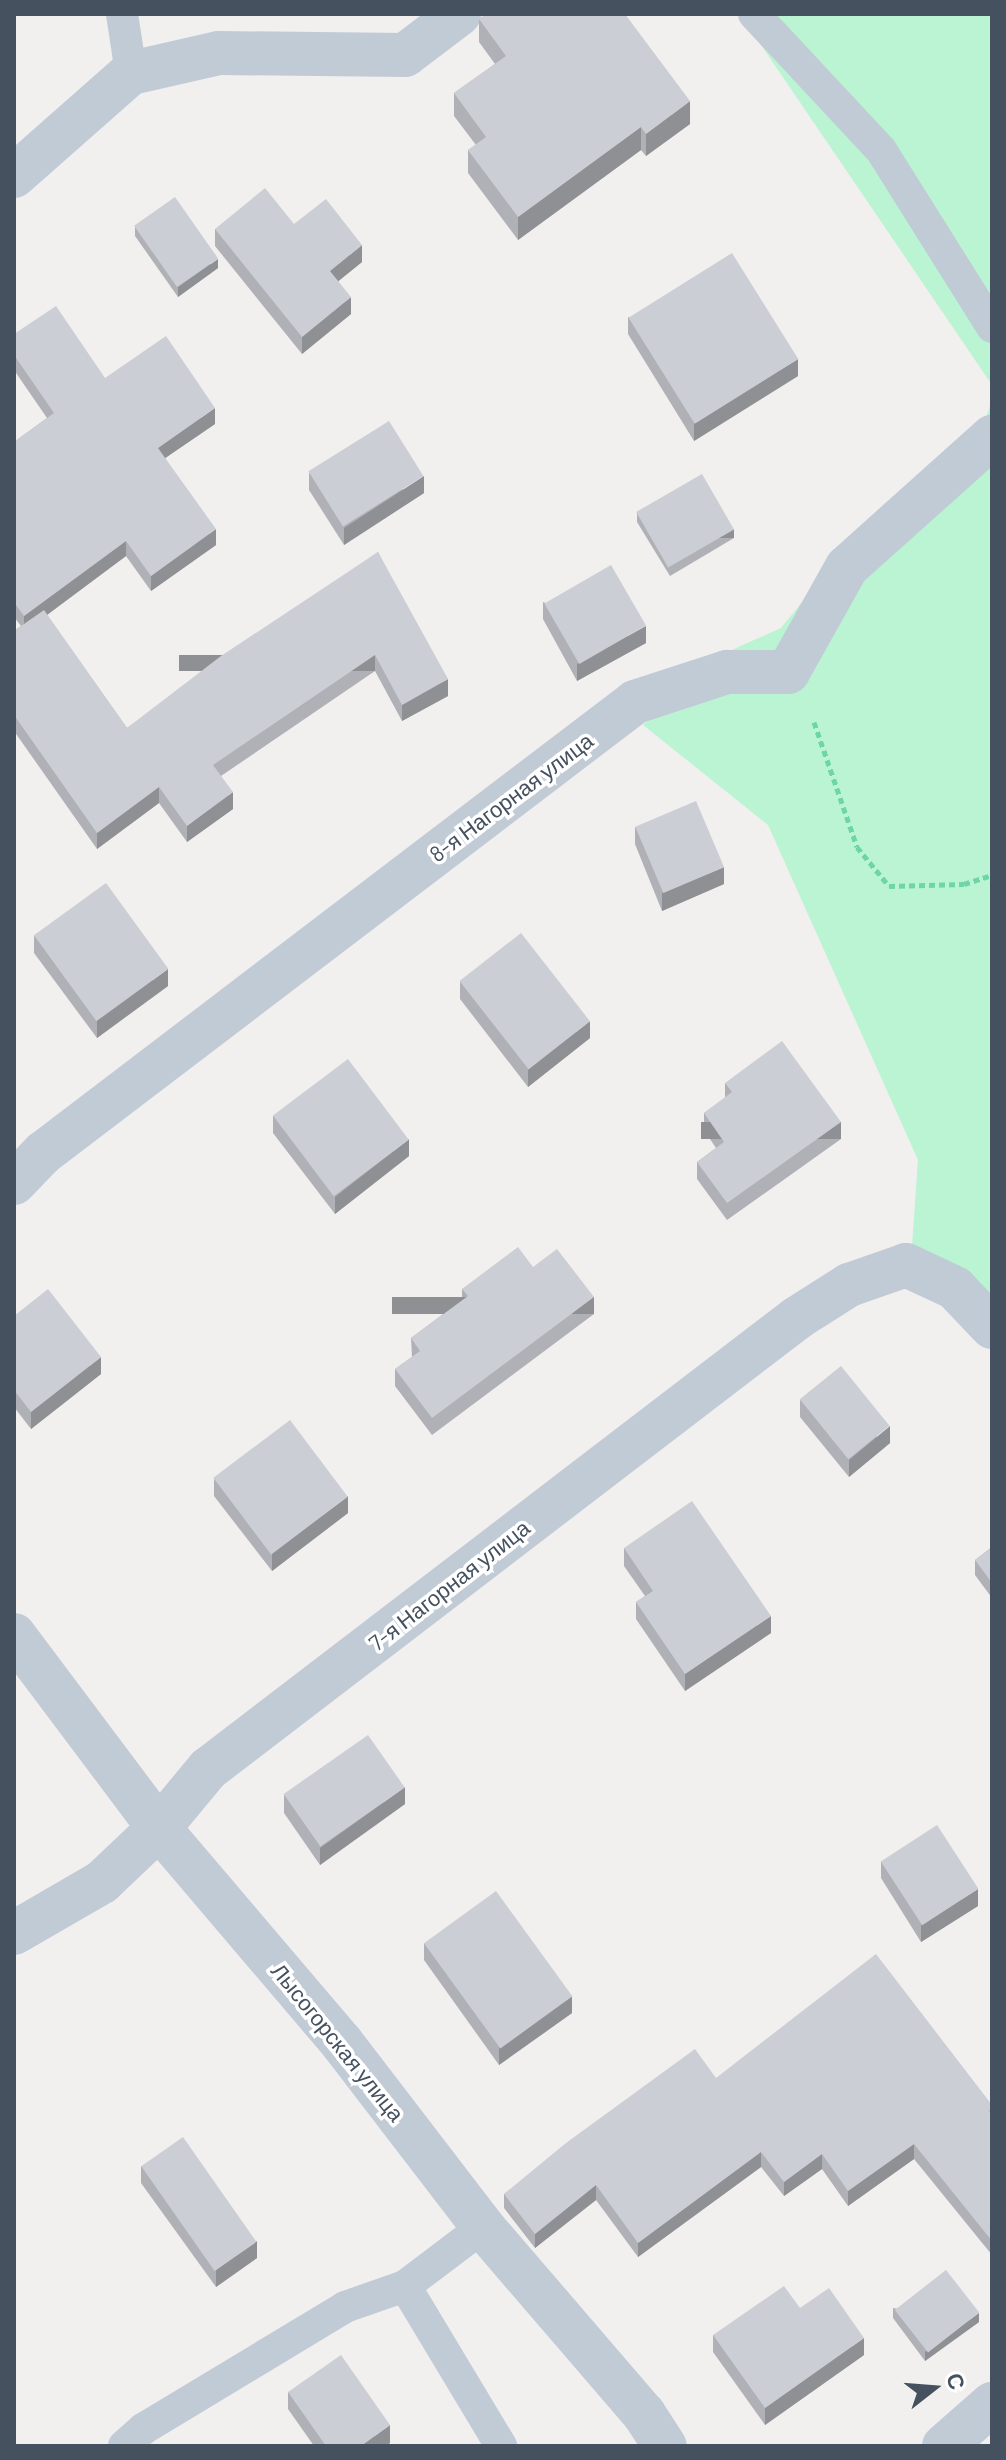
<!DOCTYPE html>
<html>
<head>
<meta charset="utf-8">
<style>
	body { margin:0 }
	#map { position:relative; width:1006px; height:2460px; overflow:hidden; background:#f2efef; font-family:Barlow,sans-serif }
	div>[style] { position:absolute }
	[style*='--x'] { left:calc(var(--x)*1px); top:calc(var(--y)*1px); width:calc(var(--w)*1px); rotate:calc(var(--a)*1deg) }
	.green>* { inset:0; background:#baf4d3 }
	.path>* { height:5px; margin-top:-2.5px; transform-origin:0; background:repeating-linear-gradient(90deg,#6ed5a8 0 6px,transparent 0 10px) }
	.lane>* { height:32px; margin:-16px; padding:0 16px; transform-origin:16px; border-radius:16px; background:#c1cbd6 }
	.street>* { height:44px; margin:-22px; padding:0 22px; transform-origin:22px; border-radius:22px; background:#c1cbd6 }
	.wall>* { inset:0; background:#afb1b6 }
	.shaded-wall>* { inset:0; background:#8e9094; transform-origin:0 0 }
	.building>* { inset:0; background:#cbced4; transform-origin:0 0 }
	span { translate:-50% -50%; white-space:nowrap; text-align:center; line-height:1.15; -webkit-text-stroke:7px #fff; paint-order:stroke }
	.street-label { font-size:22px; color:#45515f }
	.frame { position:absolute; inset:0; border:16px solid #45515f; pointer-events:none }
	.north { position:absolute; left:894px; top:2348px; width:80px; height:80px; -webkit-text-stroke:6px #fff; paint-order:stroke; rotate:73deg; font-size:22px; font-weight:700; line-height:32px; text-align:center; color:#45515f }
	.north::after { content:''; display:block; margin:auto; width:28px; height:36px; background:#45515f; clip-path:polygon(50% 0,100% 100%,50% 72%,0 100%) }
</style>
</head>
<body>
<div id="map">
	<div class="green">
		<div style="clip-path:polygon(740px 14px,992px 14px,992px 385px)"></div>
		<div style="clip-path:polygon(992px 400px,992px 1302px,912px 1246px,918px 1160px,768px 825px,643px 725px,716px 657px,781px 628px,833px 564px,985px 420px)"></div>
	</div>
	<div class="path">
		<div style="--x:814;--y:722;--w:132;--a:71"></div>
		<div style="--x:857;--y:847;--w:50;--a:50.6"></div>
		<div style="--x:889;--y:886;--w:75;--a:-1.5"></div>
		<div style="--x:964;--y:884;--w:29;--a:-18"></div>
	</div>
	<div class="lane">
		<div style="--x:122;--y:14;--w:60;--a:81.3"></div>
		<div style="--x:754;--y:14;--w:186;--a:47"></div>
		<div style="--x:881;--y:150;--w:209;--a:57.9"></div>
		<div style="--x:405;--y:2286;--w:187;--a:59"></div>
		<div style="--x:124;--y:2446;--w:25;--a:-42"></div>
		<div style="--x:143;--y:2429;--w:236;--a:-31.1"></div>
		<div style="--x:345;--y:2307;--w:64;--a:-19.3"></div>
		<div style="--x:405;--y:2286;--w:98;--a:-37.1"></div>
	</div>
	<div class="street">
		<div style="--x:14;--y:176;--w:156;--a:-41.4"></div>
		<div style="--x:131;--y:73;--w:90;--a:-12.8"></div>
		<div style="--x:219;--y:53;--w:186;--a:0.6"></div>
		<div style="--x:405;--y:55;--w:68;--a:-37.2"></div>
		<div style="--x:14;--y:1183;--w:42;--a:-46"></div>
		<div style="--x:43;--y:1153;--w:744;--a:-37.3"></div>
		<div style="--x:635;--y:702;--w:97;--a:-18.1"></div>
		<div style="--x:727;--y:672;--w:61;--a:0"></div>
		<div style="--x:788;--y:672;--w:120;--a:-60.7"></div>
		<div style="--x:847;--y:567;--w:195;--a:-41.9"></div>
		<div style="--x:14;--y:1635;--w:241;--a:53.1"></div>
		<div style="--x:159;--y:1828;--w:282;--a:49.6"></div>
		<div style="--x:342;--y:2043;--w:232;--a:52.5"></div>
		<div style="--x:483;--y:2227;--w:247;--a:49.3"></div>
		<div style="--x:644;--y:2414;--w:38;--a:57"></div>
		<div style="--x:14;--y:1933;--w:102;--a:-30.1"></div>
		<div style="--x:102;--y:1882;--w:79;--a:-43.5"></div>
		<div style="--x:159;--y:1828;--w:77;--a:-50.3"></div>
		<div style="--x:208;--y:1769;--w:742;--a:-37.44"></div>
		<div style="--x:797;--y:1318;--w:62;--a:-32.4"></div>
		<div style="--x:849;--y:1285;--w:60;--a:-19.3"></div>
		<div style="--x:906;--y:1265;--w:54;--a:25.1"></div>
		<div style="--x:955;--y:1288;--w:54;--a:46.5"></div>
		<div style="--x:944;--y:2446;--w:64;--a:-41.2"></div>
	</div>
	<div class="wall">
		<div style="clip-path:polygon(479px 19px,690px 124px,646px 156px,641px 150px,518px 240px,468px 173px,468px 150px,476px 145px,454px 116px,454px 93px,495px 64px,479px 42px)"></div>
		<div style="clip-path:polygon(294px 224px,362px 262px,338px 281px,351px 314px,302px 354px,215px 246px,215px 229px)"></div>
		<div style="clip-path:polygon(135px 227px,218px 268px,178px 297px,135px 236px)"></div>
		<div style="clip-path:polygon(628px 317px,798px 376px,694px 441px,628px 334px)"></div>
		<div style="clip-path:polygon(14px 334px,105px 378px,215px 424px,165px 458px,216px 545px,151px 591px,126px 556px,47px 615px,127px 728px,378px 552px,448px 696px,402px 721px,375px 671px,221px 776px,233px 809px,187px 842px,159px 803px,97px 849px,14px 731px,14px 631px,21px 626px,14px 617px,14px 442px,47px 418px,14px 370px)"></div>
		<div style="clip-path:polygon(309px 473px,424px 493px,344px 545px,309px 490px)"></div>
		<div style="clip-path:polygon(637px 513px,734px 538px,670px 576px,637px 522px)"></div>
		<div style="clip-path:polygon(543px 602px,646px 643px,577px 681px,543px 619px)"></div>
		<div style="clip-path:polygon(635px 827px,724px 884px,662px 911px,635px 844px)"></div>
		<div style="clip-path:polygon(34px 936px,168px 986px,97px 1038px,34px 953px)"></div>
		<div style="clip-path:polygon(460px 982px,590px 1038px,528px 1087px,460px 999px)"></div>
		<div style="clip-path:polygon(725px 1083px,841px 1139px,727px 1220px,697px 1179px,697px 1162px,716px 1148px,704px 1130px,704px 1113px,725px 1098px)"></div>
		<div style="clip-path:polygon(273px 1116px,409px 1156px,335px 1214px,273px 1133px)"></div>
		<div style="clip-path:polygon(533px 1267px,594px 1314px,432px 1435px,395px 1386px,395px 1369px,412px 1357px,411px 1338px,462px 1300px,462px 1289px)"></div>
		<div style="clip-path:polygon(14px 1316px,101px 1374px,31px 1429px,14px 1407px)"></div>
		<div style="clip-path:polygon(800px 1400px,890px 1443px,849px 1477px,800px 1417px)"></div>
		<div style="clip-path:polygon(214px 1479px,348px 1513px,272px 1571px,214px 1496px)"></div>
		<div style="clip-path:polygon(992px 1547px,992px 1598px,975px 1575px,975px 1560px)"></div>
		<div style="clip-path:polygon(624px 1548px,771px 1633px,685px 1691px,636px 1619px,636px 1602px,645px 1596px,624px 1566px)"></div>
		<div style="clip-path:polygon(284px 1795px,405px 1804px,320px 1865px,284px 1813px)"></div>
		<div style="clip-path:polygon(881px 1861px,978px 1906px,921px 1942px,881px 1878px)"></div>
		<div style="clip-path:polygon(424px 1943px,572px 2013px,499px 2065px,424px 1960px)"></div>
		<div style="clip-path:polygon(716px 2078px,992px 2105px,992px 2255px,914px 2159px,848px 2206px,822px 2169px,784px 2196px,761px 2167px,638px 2257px,596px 2200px,535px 2248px,504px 2208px,504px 2194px)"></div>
		<div style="clip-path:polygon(141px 2166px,257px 2258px,216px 2287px,141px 2183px)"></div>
		<div style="clip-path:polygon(800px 2308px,864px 2355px,765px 2425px,713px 2352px,713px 2335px)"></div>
		<div style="clip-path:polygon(893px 2308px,979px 2322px,925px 2361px,893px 2318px)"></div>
		<div style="clip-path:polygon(288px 2392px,390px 2443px,385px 2446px,314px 2446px,288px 2409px)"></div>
	</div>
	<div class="shaded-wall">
		<div style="clip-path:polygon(690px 101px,690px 124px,646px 156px,646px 134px)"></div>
		<div style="clip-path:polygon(641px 127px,641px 150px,518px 240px,518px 217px)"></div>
		<div style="clip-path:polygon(362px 245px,362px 262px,330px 288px,330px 271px)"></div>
		<div style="clip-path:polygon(218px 259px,218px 268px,178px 297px,178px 287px)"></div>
		<div style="clip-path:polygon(351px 297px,351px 314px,302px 354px,302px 337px)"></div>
		<div style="clip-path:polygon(798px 359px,798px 376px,694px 441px,694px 423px)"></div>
		<div style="clip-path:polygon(215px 408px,215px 424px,158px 463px,158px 448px)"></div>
		<div style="clip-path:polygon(424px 476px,424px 493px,344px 545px,344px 528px)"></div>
		<div style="clip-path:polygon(216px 529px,216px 545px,151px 591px,151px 576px)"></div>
		<div style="left:734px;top:529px;width:9px;height:74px;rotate:90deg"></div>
		<div style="clip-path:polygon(126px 541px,126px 556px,24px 632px,24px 616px)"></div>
		<div style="clip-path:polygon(646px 626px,646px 643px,577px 681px,577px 664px)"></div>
		<div style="left:375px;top:655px;width:16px;height:196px;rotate:90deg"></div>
		<div style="clip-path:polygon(448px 679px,448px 696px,402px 721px,402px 705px)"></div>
		<div style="clip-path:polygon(159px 787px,159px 803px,97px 849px,97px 833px)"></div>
		<div style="clip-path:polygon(233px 792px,233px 809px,187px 842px,187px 826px)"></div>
		<div style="clip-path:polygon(724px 867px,724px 884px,662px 911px,662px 893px)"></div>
		<div style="clip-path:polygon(168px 969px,168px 986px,97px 1038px,97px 1021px)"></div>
		<div style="clip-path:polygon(590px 1021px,590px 1038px,528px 1087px,528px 1070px)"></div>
		<div style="left:841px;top:1122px;width:17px;height:140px;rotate:90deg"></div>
		<div style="clip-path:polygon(409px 1139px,409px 1156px,335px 1214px,335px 1197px)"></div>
		<div style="left:594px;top:1297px;width:17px;height:202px;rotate:90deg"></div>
		<div style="clip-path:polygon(101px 1357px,101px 1374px,31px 1429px,31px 1412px)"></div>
		<div style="clip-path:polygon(890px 1426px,890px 1443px,849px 1477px,849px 1460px)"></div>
		<div style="clip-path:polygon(348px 1496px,348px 1513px,272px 1571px,272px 1554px)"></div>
		<div style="clip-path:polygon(771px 1616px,771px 1633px,685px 1691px,685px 1674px)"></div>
		<div style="clip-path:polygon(405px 1787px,405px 1804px,320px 1865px,320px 1848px)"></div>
		<div style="clip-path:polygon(978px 1889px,978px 1906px,921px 1942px,921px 1925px)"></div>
		<div style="clip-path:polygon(572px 1996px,572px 2013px,499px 2065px,499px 2048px)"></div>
		<div style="clip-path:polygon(914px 2144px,914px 2159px,848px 2206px,848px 2191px)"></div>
		<div style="clip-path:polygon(761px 2152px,761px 2167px,638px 2257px,638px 2243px)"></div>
		<div style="clip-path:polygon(822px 2154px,822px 2169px,784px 2196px,784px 2182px)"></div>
		<div style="clip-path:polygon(596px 2185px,596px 2200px,535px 2248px,535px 2234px)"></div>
		<div style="clip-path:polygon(257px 2241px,257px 2258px,216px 2287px,216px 2270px)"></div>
		<div style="clip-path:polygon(979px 2313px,979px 2322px,925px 2361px,925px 2352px)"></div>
		<div style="clip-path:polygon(864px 2338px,864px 2355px,765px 2425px,765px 2408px)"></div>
		<div style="clip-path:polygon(390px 2425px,390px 2443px,385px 2446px,361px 2446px)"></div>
	</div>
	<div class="building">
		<div style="clip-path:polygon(486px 14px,625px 14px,690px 101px,646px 134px,641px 127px,518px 217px,468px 150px,486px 137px,454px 93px,506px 56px,479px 19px)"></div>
		<div style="clip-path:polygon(265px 188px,294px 224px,326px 199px,362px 245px,330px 271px,351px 297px,302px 337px,215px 229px)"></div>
		<div style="left:175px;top:197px;width:75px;height:50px;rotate:55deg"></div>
		<div style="left:732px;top:253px;width:125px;height:122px;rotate:58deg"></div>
		<div style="clip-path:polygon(56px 306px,105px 378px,166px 336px,215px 408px,158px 448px,216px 529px,151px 576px,126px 541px,24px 616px,14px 602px,14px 442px,54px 413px,14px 355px,14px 334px)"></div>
		<div style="left:389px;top:421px;width:65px;height:95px;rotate:58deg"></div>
		<div style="left:702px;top:474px;width:64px;height:76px;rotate:60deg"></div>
		<div style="clip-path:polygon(378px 552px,448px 679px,402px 705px,375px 655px,213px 765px,233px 792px,187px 826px,159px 787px,97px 833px,14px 715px,14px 631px,44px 610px,127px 728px,221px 656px)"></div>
		<div style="left:611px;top:565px;width:70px;height:77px;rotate:60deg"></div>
		<div style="left:696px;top:801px;width:72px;height:66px;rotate:67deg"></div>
		<div style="left:106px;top:883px;width:106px;height:89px;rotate:54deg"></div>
		<div style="left:521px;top:933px;width:112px;height:78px;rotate:52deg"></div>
		<div style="clip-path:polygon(782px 1041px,841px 1122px,727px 1203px,697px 1162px,724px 1142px,704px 1113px,732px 1092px,725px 1083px)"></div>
		<div style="left:348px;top:1059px;width:101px;height:94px;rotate:53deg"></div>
		<div style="clip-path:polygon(518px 1247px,533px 1267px,557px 1249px,594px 1297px,432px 1418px,395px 1369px,420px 1351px,411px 1338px,468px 1296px,462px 1289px)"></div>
		<div style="clip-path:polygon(48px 1289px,101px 1357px,31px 1412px,14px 1390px,14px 1316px)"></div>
		<div style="left:841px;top:1366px;width:77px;height:53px;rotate:51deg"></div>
		<div style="left:290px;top:1420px;width:96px;height:96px;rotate:53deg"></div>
		<div style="clip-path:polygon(692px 1501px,771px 1616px,685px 1674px,636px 1602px,653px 1591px,624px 1548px)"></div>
		<div style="clip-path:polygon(992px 1547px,992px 1583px,975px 1560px)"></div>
		<div style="left:368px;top:1735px;width:64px;height:103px;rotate:55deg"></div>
		<div style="left:937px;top:1825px;width:76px;height:67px;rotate:57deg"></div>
		<div style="left:496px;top:1891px;width:130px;height:89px;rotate:54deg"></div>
		<div style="clip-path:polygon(876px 1954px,992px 2105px,992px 2109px,989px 2111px,992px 2115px,992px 2241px,914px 2144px,848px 2191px,822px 2154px,784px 2182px,761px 2152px,638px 2243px,596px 2185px,535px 2234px,504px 2194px,566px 2143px,695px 2049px,716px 2078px)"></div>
		<div style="left:183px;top:2137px;width:128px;height:51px;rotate:55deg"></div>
		<div style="left:946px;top:2270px;width:54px;height:65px;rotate:52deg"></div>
		<div style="clip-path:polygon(784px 2286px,800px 2308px,829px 2288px,864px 2338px,765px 2408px,713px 2335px)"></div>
		<div style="clip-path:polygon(341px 2355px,390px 2425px,361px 2446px,326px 2446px,288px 2392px)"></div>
	</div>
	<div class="street-label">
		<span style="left:511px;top:797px;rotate:-37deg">8-я Нагорная улица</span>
		<span style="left:449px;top:1585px;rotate:-38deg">7-я Нагорная улица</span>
		<span style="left:338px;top:2042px;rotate:51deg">Лысогорская улица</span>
	</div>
	<div class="frame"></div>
	<div class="north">С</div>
</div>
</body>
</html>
